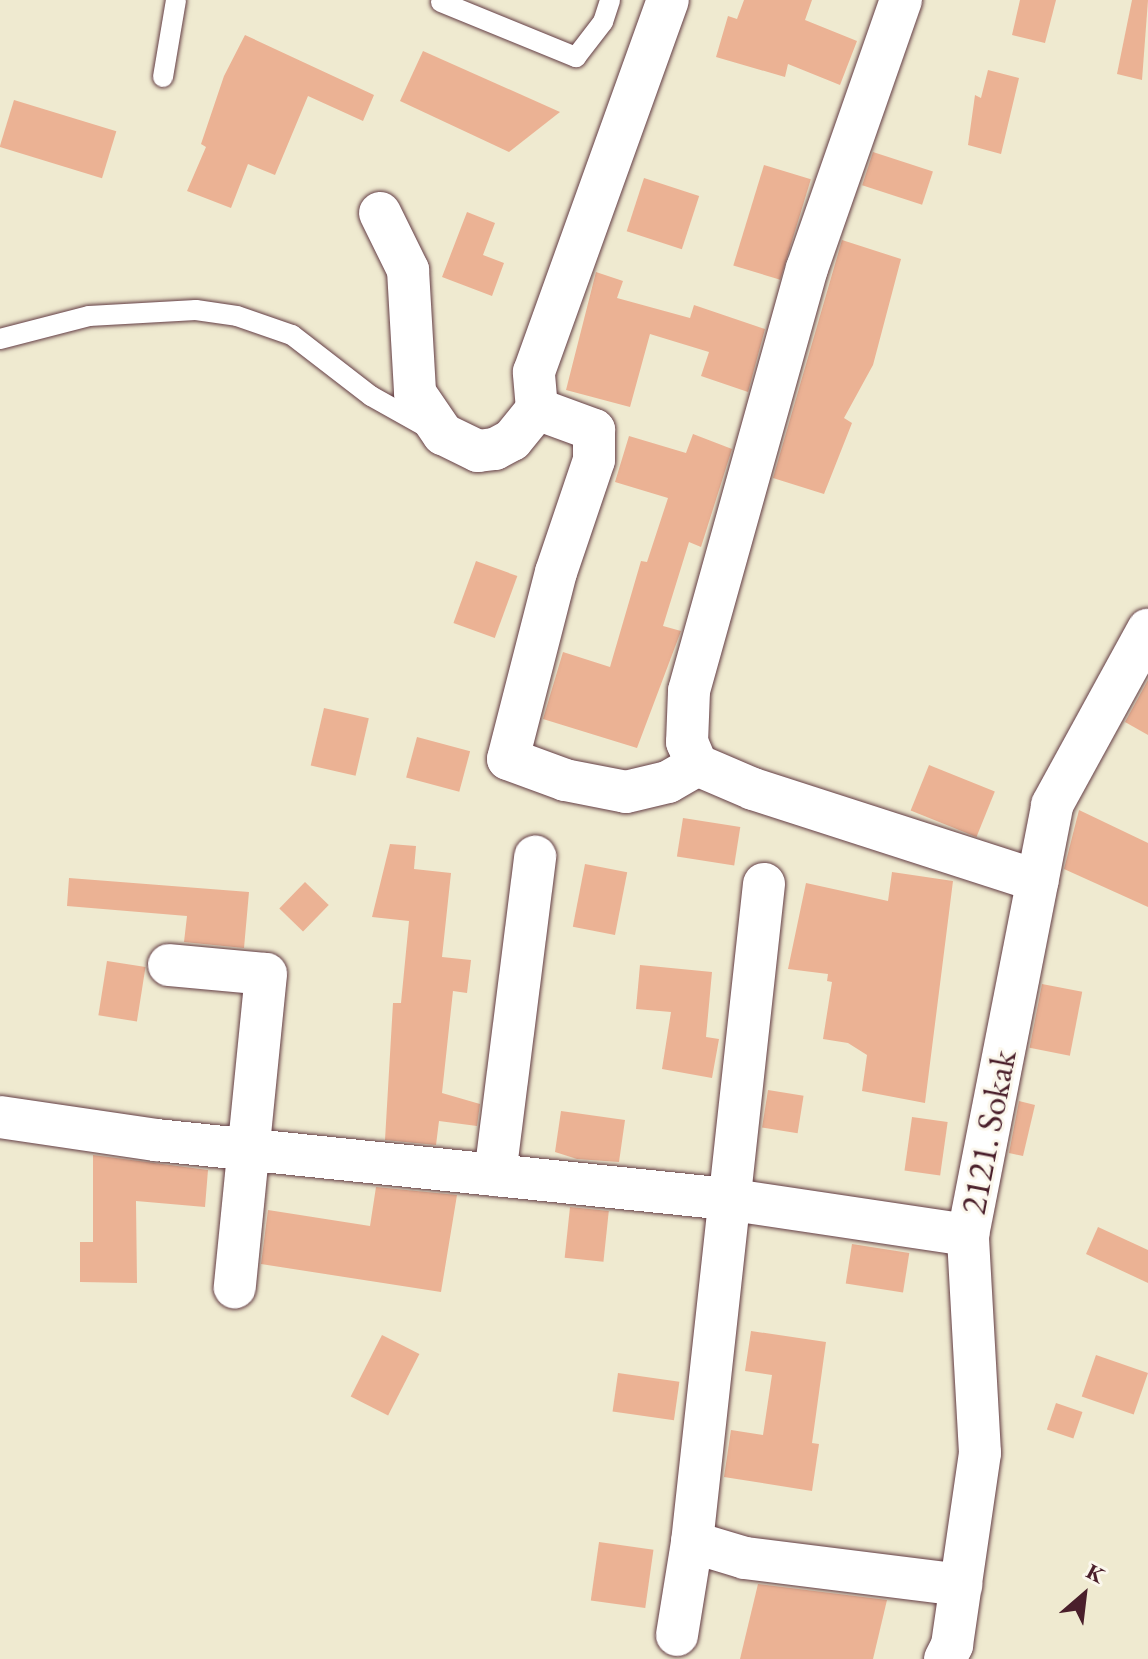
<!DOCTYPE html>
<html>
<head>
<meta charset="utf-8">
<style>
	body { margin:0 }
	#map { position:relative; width:1148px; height:1659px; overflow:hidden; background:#efead0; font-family:"EB Garamond",serif }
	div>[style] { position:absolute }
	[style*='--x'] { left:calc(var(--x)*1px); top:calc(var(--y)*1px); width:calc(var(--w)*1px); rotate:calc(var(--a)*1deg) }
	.building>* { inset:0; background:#ebb294; transform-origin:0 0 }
	.roads { filter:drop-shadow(0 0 2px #633d44) drop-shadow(0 0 2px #633d44) }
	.service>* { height:20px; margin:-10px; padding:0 10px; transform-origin:10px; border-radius:10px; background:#fff }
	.minor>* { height:42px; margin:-21px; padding:0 21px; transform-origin:21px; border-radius:21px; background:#fff }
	span { translate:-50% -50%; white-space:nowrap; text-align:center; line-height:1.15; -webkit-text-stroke:6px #fbf7ec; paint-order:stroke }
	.street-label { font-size:36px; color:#4a1f2b }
	.north { position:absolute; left:1044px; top:1555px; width:80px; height:80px; -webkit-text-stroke:6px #fbf7ec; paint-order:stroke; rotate:28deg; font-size:22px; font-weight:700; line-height:32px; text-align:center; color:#4a1f2b }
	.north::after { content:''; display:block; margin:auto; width:28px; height:36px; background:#4a1f2b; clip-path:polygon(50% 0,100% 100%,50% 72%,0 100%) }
</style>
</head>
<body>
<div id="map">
	<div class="building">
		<div style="clip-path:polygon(744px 0,812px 0,805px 20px,857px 41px,840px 85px,788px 64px,785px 77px,716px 57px,728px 16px,737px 19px)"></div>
		<div style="clip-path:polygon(1020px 0,1056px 0,1045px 43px,1012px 35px)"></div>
		<div style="clip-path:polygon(1132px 0,1148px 0,1142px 80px,1117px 74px)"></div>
		<div style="clip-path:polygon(245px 35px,374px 95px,363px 121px,308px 96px,275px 175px,248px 164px,231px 208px,187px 191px,206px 147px,201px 144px,224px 76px)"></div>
		<div style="clip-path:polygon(423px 51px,560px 112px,509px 152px,400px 101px)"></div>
		<div style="clip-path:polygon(988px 70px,1019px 78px,1001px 154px,968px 145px,975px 95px,981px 98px)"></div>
		<div style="left:14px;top:100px;width:107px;height:49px;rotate:17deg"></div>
		<div style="left:873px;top:152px;width:63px;height:35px;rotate:18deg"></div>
		<div style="left:764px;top:165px;width:49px;height:105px;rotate:17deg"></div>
		<div style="left:644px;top:178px;width:58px;height:56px;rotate:18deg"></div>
		<div style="clip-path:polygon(467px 212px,495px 223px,483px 255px,504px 263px,492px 296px,442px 277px)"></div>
		<div style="clip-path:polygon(842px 240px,901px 259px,873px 365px,844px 418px,852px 423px,824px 494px,773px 478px)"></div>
		<div style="clip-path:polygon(596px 272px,623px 281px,617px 298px,690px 318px,694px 305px,765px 329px,748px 392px,701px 376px,709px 352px,650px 334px,630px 407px,566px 390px)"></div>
		<div style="clip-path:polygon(693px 434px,732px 449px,701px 547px,689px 542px,663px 626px,681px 631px,637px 748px,543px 719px,563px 652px,610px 667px,641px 561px,647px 562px,668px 498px,615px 482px,629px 436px,686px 453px)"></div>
		<div style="left:476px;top:561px;width:44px;height:66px;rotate:20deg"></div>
		<div style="clip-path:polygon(1148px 680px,1148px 735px,1125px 722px)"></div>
		<div style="left:324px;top:708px;width:46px;height:59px;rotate:13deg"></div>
		<div style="left:417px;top:737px;width:55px;height:42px;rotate:15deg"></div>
		<div style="left:929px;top:765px;width:71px;height:49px;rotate:22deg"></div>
		<div style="clip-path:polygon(1079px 810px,1148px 843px,1148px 907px,1064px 869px)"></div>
		<div style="left:683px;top:818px;width:58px;height:39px;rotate:9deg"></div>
		<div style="clip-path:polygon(390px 844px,416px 846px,414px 869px,451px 873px,442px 957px,471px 960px,467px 993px,453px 991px,442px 1093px,480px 1104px,477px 1126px,439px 1121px,436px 1145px,385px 1140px,393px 1003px,401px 1003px,409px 921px,372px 917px)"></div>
		<div style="left:585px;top:864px;width:43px;height:64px;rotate:11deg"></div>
		<div style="clip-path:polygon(892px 872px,953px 881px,925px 1103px,862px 1091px,867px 1055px,848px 1043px,823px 1039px,832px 982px,827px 981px,828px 974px,788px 969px,806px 883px,888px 901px)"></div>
		<div style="clip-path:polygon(69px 878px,249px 892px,244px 948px,184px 942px,187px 916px,67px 906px)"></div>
		<div style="left:305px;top:882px;width:33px;height:37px;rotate:44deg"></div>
		<div style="left:107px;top:961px;width:39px;height:55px;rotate:9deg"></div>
		<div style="clip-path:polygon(640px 965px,712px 972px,706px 1037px,719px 1039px,712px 1078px,662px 1069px,671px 1012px,636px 1009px)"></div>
		<div style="left:1042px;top:984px;width:41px;height:65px;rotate:11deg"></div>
		<div style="left:768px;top:1090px;width:36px;height:38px;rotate:9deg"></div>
		<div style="clip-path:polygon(1019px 1101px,1035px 1105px,1023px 1156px,1009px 1153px)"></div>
		<div style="clip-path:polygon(561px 1111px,625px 1120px,619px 1162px,577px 1159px,555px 1152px)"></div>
		<div style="left:912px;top:1117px;width:36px;height:54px;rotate:8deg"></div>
		<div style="clip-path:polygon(93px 1155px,208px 1170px,205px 1207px,136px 1201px,137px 1283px,80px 1282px,80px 1242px,93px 1242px)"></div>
		<div style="clip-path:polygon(376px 1187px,457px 1195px,441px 1292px,261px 1264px,268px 1210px,370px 1226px)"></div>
		<div style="left:570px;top:1207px;width:39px;height:51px;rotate:6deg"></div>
		<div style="clip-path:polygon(1098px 1227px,1148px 1250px,1148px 1283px,1086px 1254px)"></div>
		<div style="left:852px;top:1244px;width:58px;height:40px;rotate:9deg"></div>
		<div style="clip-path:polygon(751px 1331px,826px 1342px,812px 1443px,819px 1444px,812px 1491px,724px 1477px,731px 1430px,763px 1435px,772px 1375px,745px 1371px)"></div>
		<div style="left:382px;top:1335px;width:42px;height:69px;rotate:27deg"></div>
		<div style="left:1096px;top:1355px;width:55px;height:44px;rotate:19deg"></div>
		<div style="left:618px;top:1373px;width:62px;height:39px;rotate:8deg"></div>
		<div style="left:1056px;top:1403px;width:28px;height:28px;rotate:19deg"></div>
		<div style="left:599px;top:1542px;width:55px;height:59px;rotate:8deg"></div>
		<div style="clip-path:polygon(758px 1584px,887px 1600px,873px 1659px,740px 1659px)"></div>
	</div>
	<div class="roads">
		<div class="service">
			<div style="--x:441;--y:2;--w:146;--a:22.2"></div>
			<div style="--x:576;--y:57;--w:44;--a:-52.4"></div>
			<div style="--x:603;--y:22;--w:23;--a:-72"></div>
			<div style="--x:163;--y:77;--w:78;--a:-80.4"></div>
			<div style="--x:0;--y:339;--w:92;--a:-14.5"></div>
			<div style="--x:89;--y:316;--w:107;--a:-3.2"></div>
			<div style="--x:196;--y:310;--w:41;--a:8.3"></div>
			<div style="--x:237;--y:316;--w:58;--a:19.1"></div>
			<div style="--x:292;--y:335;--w:100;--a:37.7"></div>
			<div style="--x:371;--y:396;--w:65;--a:29.3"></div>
		</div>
		<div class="minor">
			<div style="--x:901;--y:0;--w:284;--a:109.3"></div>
			<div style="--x:807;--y:268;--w:439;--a:105.6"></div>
			<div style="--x:689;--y:691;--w:51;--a:92.2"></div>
			<div style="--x:687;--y:742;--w:25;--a:67"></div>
			<div style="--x:697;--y:765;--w:61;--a:23.2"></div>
			<div style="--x:753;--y:789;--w:299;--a:17.9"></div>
			<div style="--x:380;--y:213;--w:64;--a:63.8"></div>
			<div style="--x:408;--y:270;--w:123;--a:86.7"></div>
			<div style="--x:415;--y:393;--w:50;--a:55.7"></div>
			<div style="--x:443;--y:434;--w:39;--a:26"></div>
			<div style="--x:478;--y:451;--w:17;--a:-7"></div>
			<div style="--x:495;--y:449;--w:19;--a:-28"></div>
			<div style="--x:512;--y:440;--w:40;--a:-51"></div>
			<div style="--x:537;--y:409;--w:37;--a:-95"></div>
			<div style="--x:534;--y:372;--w:395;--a:-70.2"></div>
			<div style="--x:537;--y:409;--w:61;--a:20.2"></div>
			<div style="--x:594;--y:430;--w:30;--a:90"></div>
			<div style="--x:594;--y:460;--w:118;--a:108.7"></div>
			<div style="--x:556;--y:572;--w:193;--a:104.4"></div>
			<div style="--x:508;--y:759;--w:61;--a:20.2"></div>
			<div style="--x:565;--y:780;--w:62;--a:11.1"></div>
			<div style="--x:626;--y:792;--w:43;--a:-13.4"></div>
			<div style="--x:668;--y:782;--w:34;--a:-30"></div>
			<div style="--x:764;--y:884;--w:662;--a:96.24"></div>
			<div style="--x:692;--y:1542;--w:55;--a:16.8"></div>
			<div style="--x:745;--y:1558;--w:218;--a:7.1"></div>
			<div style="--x:169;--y:965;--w:97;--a:5.3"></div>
			<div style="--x:266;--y:974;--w:315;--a:95.7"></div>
			<div style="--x:0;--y:1117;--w:158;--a:8.4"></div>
			<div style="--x:156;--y:1140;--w:574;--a:5.9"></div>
			<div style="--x:727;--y:1199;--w:244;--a:8.5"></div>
			<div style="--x:495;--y:1175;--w:321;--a:-82.8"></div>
			<div style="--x:677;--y:1635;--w:94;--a:-80.8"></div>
			<div style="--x:945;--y:1659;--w:16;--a:-63"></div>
			<div style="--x:952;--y:1645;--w:194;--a:-81.7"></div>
			<div style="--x:980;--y:1453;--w:218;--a:-93.2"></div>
			<div style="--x:968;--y:1235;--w:438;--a:-78.9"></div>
			<div style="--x:1052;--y:805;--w:200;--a:-61.3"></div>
		</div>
	</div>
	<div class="street-label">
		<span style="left:988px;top:1132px;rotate:-79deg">2121. Sokak</span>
	</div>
	<div class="north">K</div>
</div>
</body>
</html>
